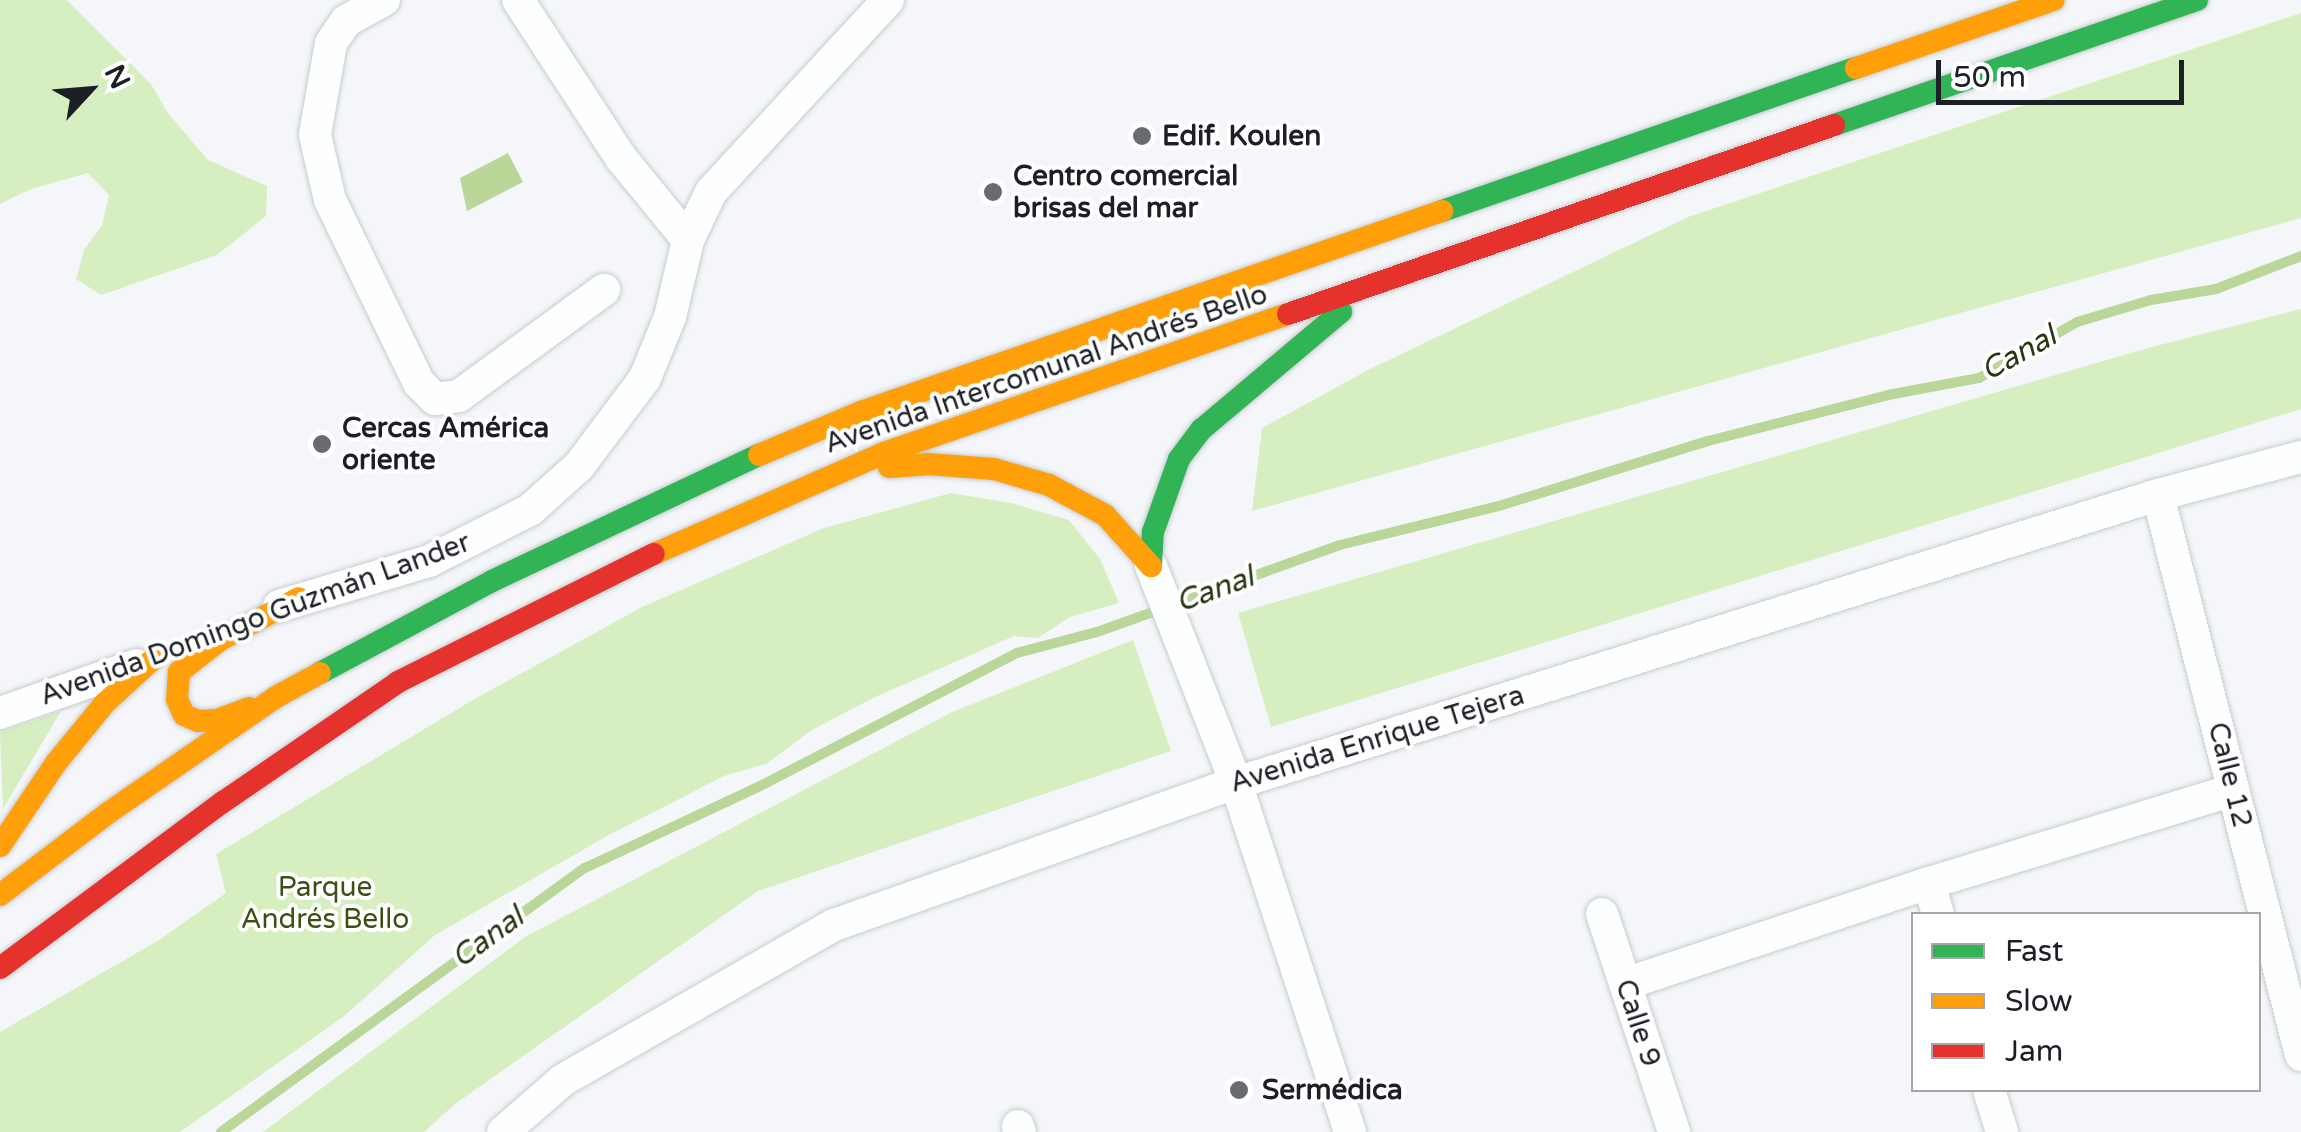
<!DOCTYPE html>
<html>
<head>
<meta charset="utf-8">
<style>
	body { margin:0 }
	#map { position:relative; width:2301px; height:1132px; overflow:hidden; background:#f4f6f9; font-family:"Varela Round",sans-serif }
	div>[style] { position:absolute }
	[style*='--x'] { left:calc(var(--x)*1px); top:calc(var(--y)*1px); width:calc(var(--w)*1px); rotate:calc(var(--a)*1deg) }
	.green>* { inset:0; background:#d7efc0 }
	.water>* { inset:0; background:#bad799 }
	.stream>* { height:10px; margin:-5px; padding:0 5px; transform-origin:5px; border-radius:5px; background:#bad799 }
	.roads { filter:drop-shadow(0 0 2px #c7cbcf) drop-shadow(0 0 2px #c7cbcf) }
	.street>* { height:32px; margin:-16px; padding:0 16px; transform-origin:16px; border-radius:16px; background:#fdfefe }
	.fast>* { height:22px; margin:-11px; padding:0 11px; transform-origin:11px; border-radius:11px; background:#30b455 }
	.slow>* { height:22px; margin:-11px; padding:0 11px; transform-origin:11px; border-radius:11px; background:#ff9f0a }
	.jam>* { height:22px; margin:-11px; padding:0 11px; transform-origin:11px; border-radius:11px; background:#e5322d }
	.dots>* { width:28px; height:28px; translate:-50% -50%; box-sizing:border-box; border:5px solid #fff; border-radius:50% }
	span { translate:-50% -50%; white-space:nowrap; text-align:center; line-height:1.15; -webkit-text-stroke:8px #fff; paint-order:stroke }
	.poi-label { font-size:28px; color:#1c2026; font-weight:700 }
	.left { translate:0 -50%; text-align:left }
	.street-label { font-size:28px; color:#1c2026 }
	.park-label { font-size:28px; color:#395214 }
	.water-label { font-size:30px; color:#273612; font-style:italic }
	.legend { position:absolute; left:1911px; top:912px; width:350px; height:180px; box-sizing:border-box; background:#fff; border:2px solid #a4a6a8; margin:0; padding:12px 18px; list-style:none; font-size:30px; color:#1c2026 }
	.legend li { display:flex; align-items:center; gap:20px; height:50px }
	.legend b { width:50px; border:2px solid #a4a6a8 }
	.north { position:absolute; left:40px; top:40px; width:100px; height:100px; -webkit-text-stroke:8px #fff; paint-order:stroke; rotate:64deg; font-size:28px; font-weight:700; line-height:40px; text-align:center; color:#1c2026 }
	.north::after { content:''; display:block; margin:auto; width:35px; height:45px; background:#1c2026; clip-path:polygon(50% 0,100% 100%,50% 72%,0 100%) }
	.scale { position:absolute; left:1936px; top:60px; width:248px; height:45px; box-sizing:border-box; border:5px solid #1c2026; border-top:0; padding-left:12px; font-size:30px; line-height:35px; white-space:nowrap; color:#1c2026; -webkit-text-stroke:8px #fff; paint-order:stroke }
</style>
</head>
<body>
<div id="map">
	<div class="green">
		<div style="clip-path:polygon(0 0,67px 0,151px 84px,167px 112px,208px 160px,267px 186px,266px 216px,217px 255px,101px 295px,76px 279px,84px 250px,102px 225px,109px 195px,88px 173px,31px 189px,0 204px)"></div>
		<div style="clip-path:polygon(2301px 13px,2301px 218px,1252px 511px,1262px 428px,1370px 369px,1688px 217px)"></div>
		<div style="clip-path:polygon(2301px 309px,2301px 409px,1271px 727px,1238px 613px,2148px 348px)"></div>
		<div style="clip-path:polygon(951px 493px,1011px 503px,1069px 520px,1100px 559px,1119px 603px,1070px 617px,1038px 638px,1014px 636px,873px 698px,812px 730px,766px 764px,724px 776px,607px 836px,435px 935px,343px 1017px,180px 1132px,0 1132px,0 1032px,159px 940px,226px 893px,216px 854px,471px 701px,642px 607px,824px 528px)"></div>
		<div style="clip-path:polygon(1133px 640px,1171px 751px,758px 891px,455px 1104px,424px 1132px,263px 1132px,525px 937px,952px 712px)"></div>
		<div style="clip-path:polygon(61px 711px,3px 809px,0 732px)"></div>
	</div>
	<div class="water">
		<div style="clip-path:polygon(508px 153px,523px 182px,467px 211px,460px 178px)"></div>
	</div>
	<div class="stream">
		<div style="--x:221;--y:1132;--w:450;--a:-36"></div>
		<div style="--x:585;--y:868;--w:198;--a:-25.1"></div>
		<div style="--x:764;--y:784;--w:285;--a:-27.4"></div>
		<div style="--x:1017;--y:653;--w:83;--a:-14.7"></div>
		<div style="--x:1097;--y:632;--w:258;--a:-19.7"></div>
		<div style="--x:1340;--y:545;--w:164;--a:-13.8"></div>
		<div style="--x:1499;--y:506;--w:219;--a:-17.3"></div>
		<div style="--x:1708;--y:441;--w:186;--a:-14.3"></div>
		<div style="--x:1888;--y:395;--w:93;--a:-10.6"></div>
		<div style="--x:1979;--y:378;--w:113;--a:-29.7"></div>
		<div style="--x:2077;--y:322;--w:77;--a:-16.6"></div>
		<div style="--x:2151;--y:300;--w:66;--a:-9.6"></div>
		<div style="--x:2216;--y:289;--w:91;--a:-21.2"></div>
	</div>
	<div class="roads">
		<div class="street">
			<div style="--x:384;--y:0;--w:43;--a:151.1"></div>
			<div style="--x:346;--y:21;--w:27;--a:124"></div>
			<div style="--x:331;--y:43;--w:93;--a:99.9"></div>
			<div style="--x:315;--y:135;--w:67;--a:77"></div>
			<div style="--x:330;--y:200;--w:203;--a:64.1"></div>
			<div style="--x:419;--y:383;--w:23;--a:45"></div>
			<div style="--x:435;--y:399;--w:24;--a:-7"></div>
			<div style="--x:459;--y:396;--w:180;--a:-36.2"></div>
			<div style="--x:518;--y:0;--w:189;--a:56.9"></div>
			<div style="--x:621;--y:158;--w:106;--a:50.7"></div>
			<div style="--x:2158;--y:495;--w:578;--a:75.68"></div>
			<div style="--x:1151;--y:566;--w:233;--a:68.6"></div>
			<div style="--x:1236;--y:783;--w:367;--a:71.9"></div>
			<div style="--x:279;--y:606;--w:157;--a:-16.7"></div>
			<div style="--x:429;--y:561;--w:113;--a:-26.8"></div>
			<div style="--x:530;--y:510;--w:66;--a:-41.9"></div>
			<div style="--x:579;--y:466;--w:110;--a:-53.1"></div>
			<div style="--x:645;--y:378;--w:66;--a:-67.7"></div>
			<div style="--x:670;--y:317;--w:79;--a:-76.8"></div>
			<div style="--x:688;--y:240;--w:53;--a:-64.4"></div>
			<div style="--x:711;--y:192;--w:261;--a:-47.3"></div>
			<div style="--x:0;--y:713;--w:145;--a:-19.3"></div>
			<div style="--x:1929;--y:883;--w:32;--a:74"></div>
			<div style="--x:1602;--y:914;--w:230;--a:71.7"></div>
			<div style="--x:1625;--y:984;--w:320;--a:-18.4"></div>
			<div style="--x:1929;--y:883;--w:318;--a:-17"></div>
			<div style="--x:1989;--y:1090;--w:44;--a:72.8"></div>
			<div style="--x:1018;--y:1126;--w:6;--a:72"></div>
			<div style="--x:503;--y:1132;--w:79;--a:-40.9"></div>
			<div style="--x:563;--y:1080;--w:312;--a:-29.8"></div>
			<div style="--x:834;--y:925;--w:426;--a:-19.5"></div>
			<div style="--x:1236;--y:783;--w:966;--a:-17.35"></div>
			<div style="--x:2158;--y:495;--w:148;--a:-14.9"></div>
		</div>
		<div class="fast">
			<div style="--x:1834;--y:125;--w:384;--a:-19"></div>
			<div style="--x:1442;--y:211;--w:438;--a:-19.1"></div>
			<div style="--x:1151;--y:566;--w:34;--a:-87"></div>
			<div style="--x:1153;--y:532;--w:77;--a:-70.4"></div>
			<div style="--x:1179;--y:459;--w:38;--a:-53"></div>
			<div style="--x:1202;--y:429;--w:182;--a:-40.1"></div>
			<div style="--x:320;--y:673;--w:195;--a:-28.1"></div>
			<div style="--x:492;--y:581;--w:295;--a:-25.3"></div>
		</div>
		<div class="slow">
			<div style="--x:1856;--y:68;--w:209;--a:-19"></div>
			<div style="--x:759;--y:455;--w:111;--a:-22.9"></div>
			<div style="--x:861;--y:412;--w:615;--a:-19.08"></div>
			<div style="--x:889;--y:467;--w:39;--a:-4"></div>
			<div style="--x:928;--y:464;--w:66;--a:4.3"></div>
			<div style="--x:994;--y:469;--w:57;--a:16.2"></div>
			<div style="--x:1049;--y:485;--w:64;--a:28.2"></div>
			<div style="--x:1105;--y:515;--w:69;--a:48"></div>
			<div style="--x:654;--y:554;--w:251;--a:-23.7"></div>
			<div style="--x:884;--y:453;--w:427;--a:-19"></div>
			<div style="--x:249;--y:708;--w:33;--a:159"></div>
			<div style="--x:218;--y:720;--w:20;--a:177"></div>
			<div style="--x:198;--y:721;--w:15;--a:-157"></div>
			<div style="--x:184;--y:715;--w:17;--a:-114"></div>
			<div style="--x:177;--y:699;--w:27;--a:-86"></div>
			<div style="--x:179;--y:672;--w:52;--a:-38"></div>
			<div style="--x:220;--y:640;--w:89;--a:-28"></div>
			<div style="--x:0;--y:846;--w:100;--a:-56"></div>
			<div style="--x:56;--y:763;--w:77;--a:-50.8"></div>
			<div style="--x:105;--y:703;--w:64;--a:-42.5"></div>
			<div style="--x:0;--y:895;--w:136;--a:-37.2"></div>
			<div style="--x:108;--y:813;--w:204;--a:-34.6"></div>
			<div style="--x:276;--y:697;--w:50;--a:-28.6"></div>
		</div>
		<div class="jam">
			<div style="--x:1288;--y:314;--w:578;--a:-19.09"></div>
			<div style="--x:0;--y:968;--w:278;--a:-36.7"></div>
			<div style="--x:223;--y:802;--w:212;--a:-34.4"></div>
			<div style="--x:398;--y:682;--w:286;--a:-26.6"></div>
		</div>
	</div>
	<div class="dots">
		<div style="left:1142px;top:136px;background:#686b70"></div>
		<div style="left:993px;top:192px;background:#686b70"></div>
		<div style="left:322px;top:444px;background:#686b70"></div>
		<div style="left:1239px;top:1090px;background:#686b70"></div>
	</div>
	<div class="poi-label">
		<span class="left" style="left:1162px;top:136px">Edif. Koulen</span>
		<span class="left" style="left:1013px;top:192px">Centro comercial<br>brisas del mar</span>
		<span class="left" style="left:342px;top:444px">Cercas América<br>oriente</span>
		<span class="left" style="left:1262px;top:1090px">Sermédica</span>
	</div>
	<div class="street-label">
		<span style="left:1046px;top:369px;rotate:-19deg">Avenida Intercomunal Andrés Bello</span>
		<span style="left:255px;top:619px;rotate:-20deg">Avenida Domingo Guzmán Lander</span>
		<span style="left:1377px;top:739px;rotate:-17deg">Avenida Enrique Tejera</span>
		<span style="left:2230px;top:775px;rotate:76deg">Calle 12</span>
		<span style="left:1638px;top:1023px;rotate:72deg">Calle 9</span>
	</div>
	<div class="park-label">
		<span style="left:325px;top:903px">Parque<br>Andrés Bello</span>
	</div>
	<div class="water-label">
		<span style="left:2019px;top:354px;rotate:-29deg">Canal</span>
		<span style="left:1215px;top:590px;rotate:-20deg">Canal</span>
		<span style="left:488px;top:938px;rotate:-36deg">Canal</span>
	</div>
	<ul class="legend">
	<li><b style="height:12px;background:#30b455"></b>Fast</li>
	<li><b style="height:12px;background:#ff9f0a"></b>Slow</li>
	<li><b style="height:12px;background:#e5322d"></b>Jam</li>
	</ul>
	<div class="north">N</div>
	<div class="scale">50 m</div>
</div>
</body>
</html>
